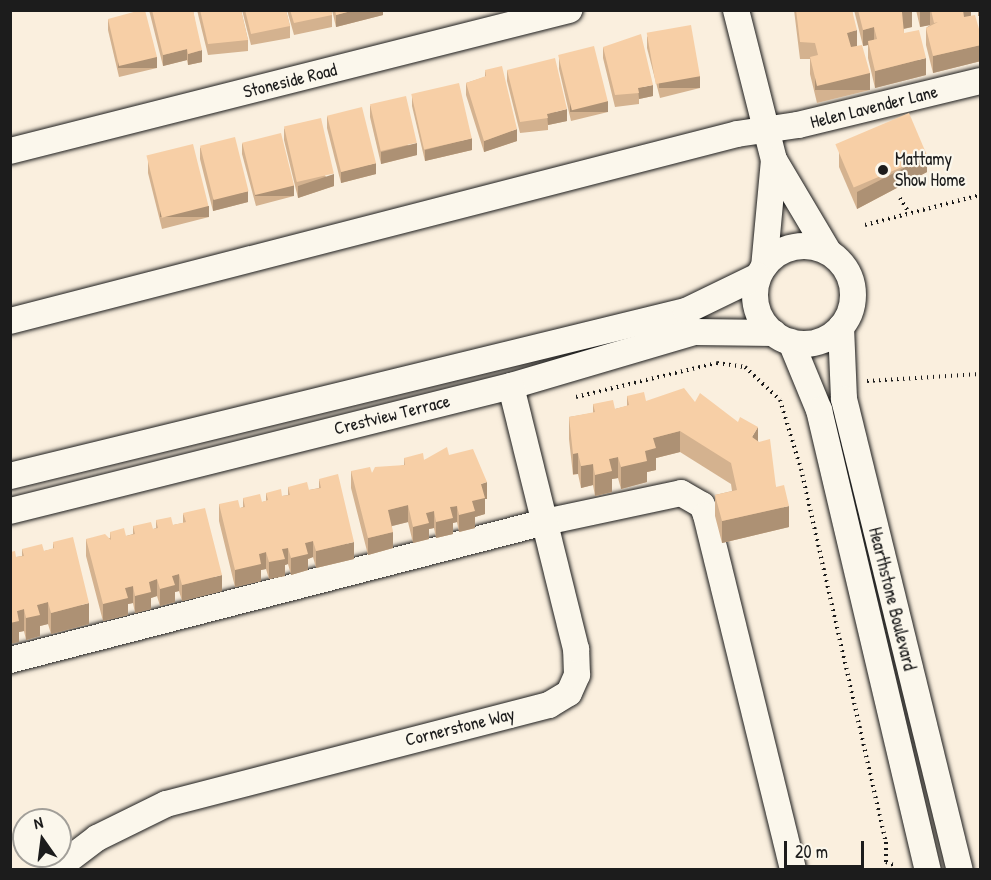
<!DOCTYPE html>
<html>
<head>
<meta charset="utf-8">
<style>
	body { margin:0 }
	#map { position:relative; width:991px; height:880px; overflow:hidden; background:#faefde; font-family:"Patrick Hand",sans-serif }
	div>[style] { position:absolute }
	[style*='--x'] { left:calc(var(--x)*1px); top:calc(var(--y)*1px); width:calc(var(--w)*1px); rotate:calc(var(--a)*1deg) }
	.path>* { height:4px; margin-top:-2px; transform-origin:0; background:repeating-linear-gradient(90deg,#1c1c1c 0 1.5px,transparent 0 6px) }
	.roads { filter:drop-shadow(0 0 2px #1c1c1c) drop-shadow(0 0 2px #1c1c1c) }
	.minor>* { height:26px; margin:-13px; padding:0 13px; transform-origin:13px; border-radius:13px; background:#fbf7ec }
	.minor>.ring { margin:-13px; padding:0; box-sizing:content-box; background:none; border:26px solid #fbf7ec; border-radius:50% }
	.wall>* { inset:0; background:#d4b28f }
	.shaded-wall>* { inset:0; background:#ad9174; transform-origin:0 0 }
	.building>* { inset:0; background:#f7cfa6; transform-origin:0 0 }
	.dots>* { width:16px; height:16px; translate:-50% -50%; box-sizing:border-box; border:3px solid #fbf7ec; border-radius:50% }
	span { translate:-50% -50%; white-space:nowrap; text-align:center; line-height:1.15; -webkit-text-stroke:4.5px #fbf7ec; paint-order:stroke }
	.street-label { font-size:18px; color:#1c1c1c }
	.poi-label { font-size:18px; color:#1c1c1c }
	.left { translate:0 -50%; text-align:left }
	.frame { position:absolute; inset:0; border:12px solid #1c1c1c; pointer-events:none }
	.north { position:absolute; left:12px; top:808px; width:60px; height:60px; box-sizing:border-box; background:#fbf7ec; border:2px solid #a29f99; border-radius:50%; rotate:346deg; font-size:16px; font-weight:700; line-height:24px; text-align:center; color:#1c1c1c }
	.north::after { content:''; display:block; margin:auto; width:21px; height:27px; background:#1c1c1c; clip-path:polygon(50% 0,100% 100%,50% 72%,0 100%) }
	.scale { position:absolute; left:784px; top:841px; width:80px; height:27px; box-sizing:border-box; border:3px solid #1c1c1c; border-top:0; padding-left:8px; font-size:18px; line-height:21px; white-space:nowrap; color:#1c1c1c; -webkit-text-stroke:4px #fbf7ec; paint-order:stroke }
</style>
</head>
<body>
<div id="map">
	<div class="path">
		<div style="--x:900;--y:198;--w:17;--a:59"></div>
		<div style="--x:865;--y:225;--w:119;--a:-14.6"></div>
		<div style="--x:867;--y:381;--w:113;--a:-3.5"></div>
		<div style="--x:576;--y:397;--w:145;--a:-13.6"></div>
		<div style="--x:717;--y:363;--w:28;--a:8"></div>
		<div style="--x:745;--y:367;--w:48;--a:43.3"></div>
		<div style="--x:780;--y:400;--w:72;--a:73.1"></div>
		<div style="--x:801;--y:469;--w:383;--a:77.2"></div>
		<div style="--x:886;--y:842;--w:20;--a:90"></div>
		<div style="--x:886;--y:862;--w:11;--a:22"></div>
	</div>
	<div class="roads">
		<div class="minor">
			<div style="--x:736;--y:10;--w:155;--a:75.8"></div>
			<div style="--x:774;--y:160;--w:107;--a:95.3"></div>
			<div style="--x:10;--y:151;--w:577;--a:-14.16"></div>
			<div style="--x:774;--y:160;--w:106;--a:59.3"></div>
			<div class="ring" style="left:755px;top:246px;width:72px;height:72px"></div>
			<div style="--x:10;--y:321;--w:751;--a:-14.42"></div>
			<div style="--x:737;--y:134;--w:62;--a:-8.4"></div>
			<div style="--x:798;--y:125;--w:187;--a:-13.6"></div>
			<div style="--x:841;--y:327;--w:72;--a:87.6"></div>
			<div style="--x:844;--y:399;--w:485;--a:76.2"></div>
			<div style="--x:791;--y:342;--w:74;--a:67.6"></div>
			<div style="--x:819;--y:410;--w:473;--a:76.7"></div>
			<div style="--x:10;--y:476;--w:696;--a:-13.72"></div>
			<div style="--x:686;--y:311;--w:80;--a:-25.9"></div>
			<div style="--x:10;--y:511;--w:516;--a:-14.01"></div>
			<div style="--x:511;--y:386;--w:192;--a:-16.4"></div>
			<div style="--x:695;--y:332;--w:79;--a:0.7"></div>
			<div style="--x:10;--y:660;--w:553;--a:-14.46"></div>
			<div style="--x:545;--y:522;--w:139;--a:-12"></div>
			<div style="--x:681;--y:493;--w:24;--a:30"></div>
			<div style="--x:702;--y:505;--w:11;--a:68"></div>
			<div style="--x:706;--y:515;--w:366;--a:76.2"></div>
			<div style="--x:55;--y:870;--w:53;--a:-37.3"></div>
			<div style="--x:97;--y:838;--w:77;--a:-26.2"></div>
			<div style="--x:166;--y:804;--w:396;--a:-14.5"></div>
			<div style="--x:549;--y:705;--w:23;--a:-31"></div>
			<div style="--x:569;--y:693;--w:20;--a:-66"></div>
			<div style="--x:577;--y:675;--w:26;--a:-92"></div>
			<div style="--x:576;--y:649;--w:271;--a:-103.9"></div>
		</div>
	</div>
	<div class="wall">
		<div style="clip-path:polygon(149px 10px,193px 10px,202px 62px,188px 65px,187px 60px,163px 66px)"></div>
		<div style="clip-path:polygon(197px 10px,241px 10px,248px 40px,248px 51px,208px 55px)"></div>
		<div style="clip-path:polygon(242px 10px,286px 10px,290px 26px,290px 38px,251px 45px)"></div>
		<div style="clip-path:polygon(287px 10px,331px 10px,332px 15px,332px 27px,294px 35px)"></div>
		<div style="clip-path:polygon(332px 10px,383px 10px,383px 15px,336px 27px)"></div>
		<div style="clip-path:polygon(794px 10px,852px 10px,857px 46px,870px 90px,817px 103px,810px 74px,810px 59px,800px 59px)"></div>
		<div style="clip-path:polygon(854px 10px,912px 10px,912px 27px,904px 29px,904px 33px,926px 75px,875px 88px,868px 58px,868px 45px,863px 46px)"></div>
		<div style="clip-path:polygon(916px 10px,971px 10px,971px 16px,981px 36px,981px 61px,933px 73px,926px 45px,926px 28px,930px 25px,920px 27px)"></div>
		<div style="clip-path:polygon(108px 19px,157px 68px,119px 77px,108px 30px)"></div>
		<div style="clip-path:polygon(647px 36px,700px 88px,660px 98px,647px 48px)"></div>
		<div style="clip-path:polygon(603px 47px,653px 96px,639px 99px,639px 104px,615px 107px,603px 58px)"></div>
		<div style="clip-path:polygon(559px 58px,608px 112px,571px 121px,559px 69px)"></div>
		<div style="clip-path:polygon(485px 70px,517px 141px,484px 152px,466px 95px,466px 83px,485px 77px)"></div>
		<div style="clip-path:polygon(507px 70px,567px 121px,548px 125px,548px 130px,520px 133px,507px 81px)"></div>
		<div style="clip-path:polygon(412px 95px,472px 150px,425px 161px,412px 106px)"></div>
		<div style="clip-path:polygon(370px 105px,417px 155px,381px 164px,370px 117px)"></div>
		<div style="clip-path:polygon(327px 116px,376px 174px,341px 183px,327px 128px)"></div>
		<div style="clip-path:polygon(284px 128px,334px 186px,298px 198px,284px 140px)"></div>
		<div style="clip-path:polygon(242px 143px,294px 196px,256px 206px,242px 154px)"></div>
		<div style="clip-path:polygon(200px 147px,248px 202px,213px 211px,200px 159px)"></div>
		<div style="clip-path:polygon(839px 151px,927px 172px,857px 209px,839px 167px)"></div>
		<div style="clip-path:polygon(148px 161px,209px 217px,162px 229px,148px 173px)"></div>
		<div style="clip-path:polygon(627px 396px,646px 401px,695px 402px,758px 441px,776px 487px,789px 527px,722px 543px,715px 516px,715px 495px,732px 491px,731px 484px,680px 452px,656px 458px,656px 470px,647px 472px,647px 482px,621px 489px,618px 478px,612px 479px,612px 492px,595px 496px,593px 485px,581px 488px,578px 474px,573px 475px,569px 439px,569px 417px,593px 413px,593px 404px,615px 409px,627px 406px)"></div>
		<div style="clip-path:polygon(449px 455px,487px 499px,485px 499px,485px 514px,475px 517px,475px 528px,459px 532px,457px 522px,453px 523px,453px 534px,436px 538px,434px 528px,429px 529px,429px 539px,413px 543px,408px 522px,392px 526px,393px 548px,368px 555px,351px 488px,351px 471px,372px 473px,404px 465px,404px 458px,424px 460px)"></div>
		<div style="clip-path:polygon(319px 479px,354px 559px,316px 568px,313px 557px,308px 559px,308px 570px,291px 575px,288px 564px,285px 565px,285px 576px,269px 579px,266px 569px,261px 570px,261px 581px,235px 587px,219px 521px,219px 504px,240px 508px,243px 507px,243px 498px,262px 502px,266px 501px,266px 493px,282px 496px,288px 495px,288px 487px,309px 490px,319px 488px)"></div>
		<div style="clip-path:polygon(183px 513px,222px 591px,182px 601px,179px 591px,175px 592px,175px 602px,160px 606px,157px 596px,151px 598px,151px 609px,135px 613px,133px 603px,128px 604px,128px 615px,103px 621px,86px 556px,86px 539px,110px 538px,110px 532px,126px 536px,133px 534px,133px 526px,153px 529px,156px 528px,156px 520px,173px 525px,183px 523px)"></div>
		<div style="clip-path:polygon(53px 542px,89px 624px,51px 634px,48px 624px,40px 626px,40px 636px,26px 640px,24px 631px,19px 632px,19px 642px,16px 557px,22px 556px,22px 549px,44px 551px,53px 549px)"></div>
	</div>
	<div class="shaded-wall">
		<div style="clip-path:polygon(355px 10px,383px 10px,383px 15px,336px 27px,336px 15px)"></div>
		<div style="clip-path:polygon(910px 10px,912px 10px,912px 27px,902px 29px,902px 12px)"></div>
		<div style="clip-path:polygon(930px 10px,930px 25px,920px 27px,920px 11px)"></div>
		<div style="clip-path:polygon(961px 10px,971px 10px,971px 18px,961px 21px)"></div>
		<div style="left:978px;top:10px;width:3px;height:6px"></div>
		<div style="clip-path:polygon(874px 27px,874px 44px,868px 41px,868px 45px,863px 46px,863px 30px)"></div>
		<div style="clip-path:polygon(857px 30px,857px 47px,847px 49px,847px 33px)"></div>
		<div style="clip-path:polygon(981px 45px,981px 61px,933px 73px,933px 56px)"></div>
		<div style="clip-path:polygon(187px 49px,187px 60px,163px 66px,163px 55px)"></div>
		<div style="clip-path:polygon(202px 50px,202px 62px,188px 65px,188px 54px)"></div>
		<div style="left:157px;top:57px;width:11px;height:39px;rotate:90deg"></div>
		<div style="clip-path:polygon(926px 58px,926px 75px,875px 88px,875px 71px)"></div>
		<div style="left:870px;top:73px;width:17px;height:55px;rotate:90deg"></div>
		<div style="left:700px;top:76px;width:12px;height:41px;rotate:90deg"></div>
		<div style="clip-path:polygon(653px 85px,653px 96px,639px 99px,638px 88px)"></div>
		<div style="left:608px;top:101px;width:11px;height:38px;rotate:90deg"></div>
		<div style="clip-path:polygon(567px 109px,567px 121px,548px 125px,547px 114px)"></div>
		<div style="clip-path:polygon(517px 129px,517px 141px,484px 152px,484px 141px)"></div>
		<div style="clip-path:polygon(472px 138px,472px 150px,425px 161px,425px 150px)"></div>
		<div style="clip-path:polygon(417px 143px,417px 155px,381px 164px,381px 152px)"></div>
		<div style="clip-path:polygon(927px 156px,927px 172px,857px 209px,857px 192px)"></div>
		<div style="clip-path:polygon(376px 163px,376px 174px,341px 183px,341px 172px)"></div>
		<div style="clip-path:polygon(334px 174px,334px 186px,298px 198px,298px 186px)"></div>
		<div style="left:294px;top:185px;width:11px;height:39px;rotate:90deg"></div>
		<div style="clip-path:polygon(248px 191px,248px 202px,213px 211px,213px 199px)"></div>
		<div style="left:209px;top:206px;width:11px;height:49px;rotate:90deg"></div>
		<div style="clip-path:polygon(758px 427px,758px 448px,752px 437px)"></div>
		<div style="clip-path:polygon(680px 431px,680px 452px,656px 458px,656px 470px,647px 472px,647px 482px,621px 489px,621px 467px,645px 451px,653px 438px)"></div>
		<div style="left:578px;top:453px;width:21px;height:5px;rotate:90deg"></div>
		<div style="clip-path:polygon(618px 457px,618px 478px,612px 479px,612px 492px,595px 496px,595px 475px,609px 459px)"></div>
		<div style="clip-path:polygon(593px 464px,593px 485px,581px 488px,581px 466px)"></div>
		<div style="clip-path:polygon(487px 482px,487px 499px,485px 499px,485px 514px,475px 517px,475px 528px,459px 532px,459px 515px,472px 501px,481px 484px)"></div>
		<div style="clip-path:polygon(408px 505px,408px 522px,388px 527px,388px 510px)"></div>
		<div style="clip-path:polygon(457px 506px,457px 522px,453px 523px,453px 534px,436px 538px,436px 522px,450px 507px)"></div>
		<div style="clip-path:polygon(789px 506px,789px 527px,722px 543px,722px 521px)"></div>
		<div style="clip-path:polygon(434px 511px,434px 528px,429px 529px,429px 539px,413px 543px,413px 527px,426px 513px)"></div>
		<div style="clip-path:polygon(393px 532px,393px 548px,368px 555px,368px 538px)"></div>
		<div style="clip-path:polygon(313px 541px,313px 557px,308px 559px,308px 570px,291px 575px,291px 558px,305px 543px)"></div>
		<div style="clip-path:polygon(354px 542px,354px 559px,316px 568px,316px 551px)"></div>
		<div style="clip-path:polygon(288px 548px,288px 564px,285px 565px,285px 576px,269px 579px,269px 562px,282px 549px)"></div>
		<div style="clip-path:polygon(266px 552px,266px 569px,261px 570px,261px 581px,235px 587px,235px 570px,259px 554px)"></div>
		<div style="clip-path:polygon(179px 574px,179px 591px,175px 592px,175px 602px,160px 606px,160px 589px,172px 576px)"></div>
		<div style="clip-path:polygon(222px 575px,222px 591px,182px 601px,182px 585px)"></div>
		<div style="clip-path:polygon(157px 579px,157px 596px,151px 598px,151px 609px,135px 613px,135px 596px,149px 582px)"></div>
		<div style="clip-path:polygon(133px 586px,133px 603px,128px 604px,128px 615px,103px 621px,103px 604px,125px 588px)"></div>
		<div style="clip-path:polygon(48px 602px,48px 624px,40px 626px,40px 636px,26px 640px,26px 618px,37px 605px)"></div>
		<div style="clip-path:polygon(89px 603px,89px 624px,51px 634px,51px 613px)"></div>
		<div style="clip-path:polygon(24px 609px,24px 631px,19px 632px,19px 642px,10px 644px,10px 623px,17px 611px)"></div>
	</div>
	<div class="building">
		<div style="clip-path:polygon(141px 10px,145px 10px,157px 57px,119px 66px,108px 19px)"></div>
		<div style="clip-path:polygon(152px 10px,193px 10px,202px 50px,188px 54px,187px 49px,163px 55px)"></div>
		<div style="clip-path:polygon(200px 10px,241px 10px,248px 40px,208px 44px)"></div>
		<div style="clip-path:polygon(245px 10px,286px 10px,290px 26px,251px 34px)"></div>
		<div style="clip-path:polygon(290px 10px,331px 10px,332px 15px,294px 23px)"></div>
		<div style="clip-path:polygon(335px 10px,355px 10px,336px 15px)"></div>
		<div style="clip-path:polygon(796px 10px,852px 10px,857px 30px,847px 33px,851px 47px,862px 45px,870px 73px,817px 86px,810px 57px,818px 55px,815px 43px,800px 42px)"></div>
		<div style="clip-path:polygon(858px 10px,910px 10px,902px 12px,904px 33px,919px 30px,926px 58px,875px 71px,868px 41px,877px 39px,874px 27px,863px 30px)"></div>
		<div style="clip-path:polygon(931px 10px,963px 10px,964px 17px,975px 15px,981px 36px,981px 45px,933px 56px,926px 28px,938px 22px,934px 23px)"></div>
		<div style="left:691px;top:25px;width:52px;height:45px;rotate:80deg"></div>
		<div style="clip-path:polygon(641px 34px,653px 85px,638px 88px,639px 93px,615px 95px,603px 47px)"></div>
		<div style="left:594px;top:46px;width:57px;height:37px;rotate:76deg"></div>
		<div style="clip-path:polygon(555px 58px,567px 109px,547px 114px,548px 118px,520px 122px,507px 70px)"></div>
		<div style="clip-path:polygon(502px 66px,517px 129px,484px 141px,466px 83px,486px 76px,485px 70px)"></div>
		<div style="left:459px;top:83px;width:57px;height:49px;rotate:77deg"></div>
		<div style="left:406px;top:96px;width:48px;height:37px;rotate:77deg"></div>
		<div style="left:362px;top:107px;width:58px;height:36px;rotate:76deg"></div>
		<div style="left:909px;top:113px;width:47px;height:80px;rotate:67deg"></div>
		<div style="left:321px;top:118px;width:57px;height:38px;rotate:77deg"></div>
		<div style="left:281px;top:133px;width:54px;height:40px;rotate:76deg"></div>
		<div style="left:235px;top:137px;width:56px;height:36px;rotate:76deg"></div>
		<div style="left:193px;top:144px;width:64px;height:48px;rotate:76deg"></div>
		<div style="clip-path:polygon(684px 388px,695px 402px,700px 393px,738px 422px,740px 417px,758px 427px,752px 437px,759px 442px,770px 439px,776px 487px,784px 485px,789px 506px,722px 521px,715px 495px,737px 490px,731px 463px,680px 431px,653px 438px,656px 448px,645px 451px,647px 461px,621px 467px,618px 457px,609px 459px,612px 471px,595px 475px,593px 464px,581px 466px,578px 453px,573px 454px,569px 417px,595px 412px,593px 404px,613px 400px,615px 409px,629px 405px,627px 396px,644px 392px,646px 401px)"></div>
		<div style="clip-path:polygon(447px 447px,449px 455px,473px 449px,487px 482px,481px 484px,485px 498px,472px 501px,475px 511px,459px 515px,457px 506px,450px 507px,453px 518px,436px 522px,434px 511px,426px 513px,429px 523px,413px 527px,408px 505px,388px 510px,393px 532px,368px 538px,351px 471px,370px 467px,372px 473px,375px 467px,405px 465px,404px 458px,423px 453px,424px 460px)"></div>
		<div style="clip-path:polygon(338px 474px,354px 542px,316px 551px,313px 541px,305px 543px,308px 554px,291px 558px,288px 548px,282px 549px,285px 559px,269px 562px,266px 552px,259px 554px,261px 564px,235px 570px,219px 504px,238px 500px,240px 508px,245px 507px,243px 498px,260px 494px,262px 502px,268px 500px,266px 493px,281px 489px,282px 496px,290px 495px,288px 487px,307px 482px,309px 490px,321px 488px,319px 479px)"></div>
		<div style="clip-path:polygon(205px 508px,222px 575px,182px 585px,179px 574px,172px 576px,175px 585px,160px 589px,157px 579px,149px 582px,151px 592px,135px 596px,133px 586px,125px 588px,128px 598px,103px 604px,86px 539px,105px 534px,111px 540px,110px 532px,124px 528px,126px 536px,135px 534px,133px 526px,151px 522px,153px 529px,158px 528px,156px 520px,171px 517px,173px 525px,186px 522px,183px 513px)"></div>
		<div style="clip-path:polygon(73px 537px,89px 603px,51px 613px,48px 602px,37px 605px,40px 615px,26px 618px,24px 609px,17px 611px,19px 621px,10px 623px,10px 552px,15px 551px,16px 557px,24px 556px,22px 549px,42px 544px,44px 551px,54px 548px,53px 542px)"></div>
	</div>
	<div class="dots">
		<div style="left:883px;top:170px;background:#1c1c1c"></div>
	</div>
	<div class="street-label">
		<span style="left:290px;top:81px;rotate:-14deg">Stoneside Road</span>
		<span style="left:874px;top:107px;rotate:-14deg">Helen Lavender Lane</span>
		<span style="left:392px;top:415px;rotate:-14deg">Crestview Terrace</span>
		<span style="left:892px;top:599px;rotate:76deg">Hearthstone Boulevard</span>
		<span style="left:460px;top:727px;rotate:-14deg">Cornerstone Way</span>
	</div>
	<div class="poi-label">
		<span class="left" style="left:895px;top:170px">Mattamy<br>Show Home</span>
	</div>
	<div class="frame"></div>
	<div class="north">N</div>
	<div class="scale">20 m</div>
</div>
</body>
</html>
